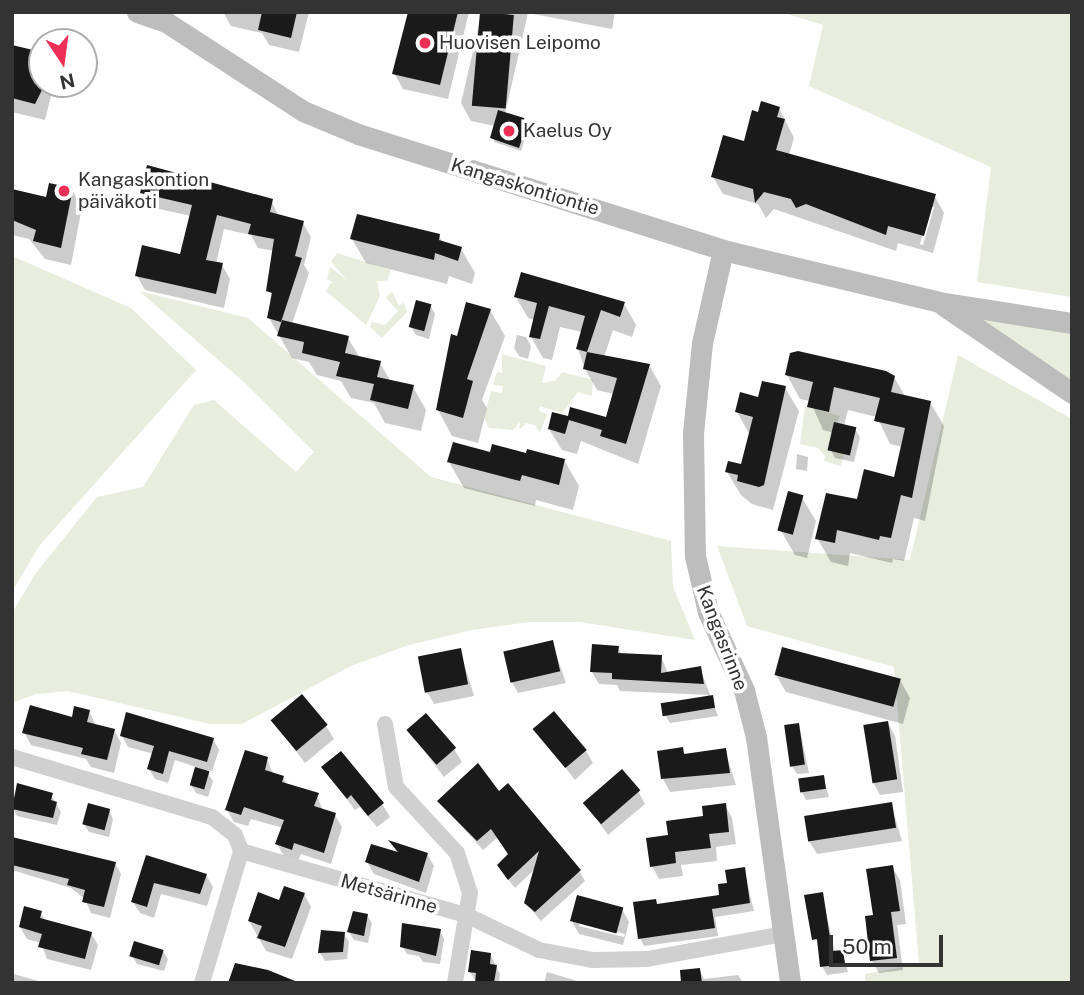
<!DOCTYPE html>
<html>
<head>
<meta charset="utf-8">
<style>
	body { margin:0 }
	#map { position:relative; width:1084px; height:995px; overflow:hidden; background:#fff; font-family:"Public Sans",sans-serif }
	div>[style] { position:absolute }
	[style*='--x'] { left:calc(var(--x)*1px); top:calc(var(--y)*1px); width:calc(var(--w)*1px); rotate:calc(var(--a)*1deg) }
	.green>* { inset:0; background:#e8edde }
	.shadow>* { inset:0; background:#0003 }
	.building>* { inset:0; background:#1a1a1a; transform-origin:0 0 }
	.street>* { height:16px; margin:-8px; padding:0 8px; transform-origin:8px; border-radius:8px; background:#d0d0d0 }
	.secondary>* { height:21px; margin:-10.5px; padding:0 10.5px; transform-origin:10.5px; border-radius:10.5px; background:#bdbdbd }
	.dots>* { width:19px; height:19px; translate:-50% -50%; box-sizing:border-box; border:4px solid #fff; border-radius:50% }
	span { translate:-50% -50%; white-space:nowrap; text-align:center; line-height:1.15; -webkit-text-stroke:7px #fff; paint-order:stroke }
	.poi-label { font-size:19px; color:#333 }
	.left { translate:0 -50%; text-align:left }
	.street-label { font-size:19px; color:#333 }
	.frame { position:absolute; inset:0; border:14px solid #333; pointer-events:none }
	.north { position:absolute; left:28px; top:28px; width:70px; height:70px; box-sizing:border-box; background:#fff; border:2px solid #adadad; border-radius:50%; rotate:167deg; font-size:19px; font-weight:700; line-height:28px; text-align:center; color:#333 }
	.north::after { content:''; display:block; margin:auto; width:24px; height:32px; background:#ef3056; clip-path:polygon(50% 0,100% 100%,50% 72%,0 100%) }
	.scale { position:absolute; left:829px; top:935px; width:114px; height:32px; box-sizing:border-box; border:4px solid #333; border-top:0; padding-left:9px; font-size:21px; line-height:24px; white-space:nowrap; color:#333; -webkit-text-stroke:5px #fff; paint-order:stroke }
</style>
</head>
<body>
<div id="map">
	<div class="green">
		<div style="clip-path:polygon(781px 12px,1072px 12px,1072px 297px,977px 282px,991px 167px,809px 86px,823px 25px)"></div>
		<div style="clip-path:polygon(337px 253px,391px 270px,387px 281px,377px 281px,380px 296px,366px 325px,326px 291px,332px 282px,327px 279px,330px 267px,347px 280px,331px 262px)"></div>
		<div style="clip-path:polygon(12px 256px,131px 308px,196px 370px,39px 546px,12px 592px)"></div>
		<div style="clip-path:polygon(139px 291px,248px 318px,431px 477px,671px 541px,673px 587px,695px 640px,580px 622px,530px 622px,472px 630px,409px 645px,351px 666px,242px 724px,210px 724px,68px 691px,36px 694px,12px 703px,12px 613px,36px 573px,97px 497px,143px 487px,194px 405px,214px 400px,296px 472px,314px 452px,245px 383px)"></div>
		<div style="clip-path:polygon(392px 291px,399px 306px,404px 302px,407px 312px,382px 338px,370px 327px,372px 322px,385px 325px,398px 311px,386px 298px)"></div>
		<div style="clip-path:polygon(959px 308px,1072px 328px,1072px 387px)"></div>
		<div style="clip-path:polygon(502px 354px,546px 366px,542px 383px,555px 381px,562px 372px,593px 380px,592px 396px,578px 392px,562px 413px,540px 406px,539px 411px,547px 414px,540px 433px,535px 425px,526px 423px,519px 430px,520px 422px,513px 430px,489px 428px,484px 418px,491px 391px,502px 393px,503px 386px,493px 385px,497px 372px,502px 373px)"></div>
		<div style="clip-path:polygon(958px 355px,1072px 419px,1072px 983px,865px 983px,865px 974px,919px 964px,894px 667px,747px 626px,717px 546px,910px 560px)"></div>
		<div style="clip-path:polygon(805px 406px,840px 416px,827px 449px,844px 454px,841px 466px,824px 461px,825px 456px,818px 448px,800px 444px)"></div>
	</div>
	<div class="shadow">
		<div style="clip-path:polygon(223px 12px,309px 12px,299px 52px,269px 45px,262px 33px,231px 26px)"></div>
		<div style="clip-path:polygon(409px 12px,469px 12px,448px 99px,403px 89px,394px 73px)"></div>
		<div style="clip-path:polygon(482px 12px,615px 12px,612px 29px,528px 13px,505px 114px,525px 123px,527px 132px,521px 151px,494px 142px,495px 126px,471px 121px,461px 103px)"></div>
		<div style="clip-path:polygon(12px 47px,42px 60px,42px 84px,54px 84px,45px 120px,12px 112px)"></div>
		<div style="clip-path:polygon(evenodd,779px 108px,794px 138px,789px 155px,934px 195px,944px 213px,933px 253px,898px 243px,896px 251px,774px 209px,766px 218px,758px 204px,723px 194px,713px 177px,745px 143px,759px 114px,779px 108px,930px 207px,934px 207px,923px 245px,920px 244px,930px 207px)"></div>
		<div style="clip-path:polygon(72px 190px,82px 207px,71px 265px,45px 259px,29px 239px,12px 235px,12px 191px,47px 199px)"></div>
		<div style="clip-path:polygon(142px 193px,271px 200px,279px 217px,303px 223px,311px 237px,304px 265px,309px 273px,292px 324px,348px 338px,360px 358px,380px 363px,391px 382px,413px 387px,426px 410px,421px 431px,385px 423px,374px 403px,351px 398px,341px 381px,317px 375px,309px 362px,292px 358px,269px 318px,274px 251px,258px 248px,251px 235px,224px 229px,216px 264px,222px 265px,230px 279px,224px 308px,145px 290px,137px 276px,181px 256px,191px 216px,150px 207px)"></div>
		<div style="clip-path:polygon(439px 236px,443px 243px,461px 249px,475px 273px,472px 284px,449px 276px,447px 284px,366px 263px,352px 239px)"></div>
		<div style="clip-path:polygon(516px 297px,624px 304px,636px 325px,632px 337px,613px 330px,604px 357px,649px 365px,661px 386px,638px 464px,581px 441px,577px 454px,562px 450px,549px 429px,569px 418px,607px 419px,614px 394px,597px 390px,585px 369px,578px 349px,582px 332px,560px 327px,552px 360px,543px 358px,531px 337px,535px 320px,528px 318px)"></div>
		<div style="clip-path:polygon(430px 305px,435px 314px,429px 339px,416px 335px,411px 327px)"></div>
		<div style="clip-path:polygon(490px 310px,505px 336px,482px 400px,487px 408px,478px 443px,452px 436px,438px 410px,458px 338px)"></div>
		<div style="clip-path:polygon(517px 335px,526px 337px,531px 346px,528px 359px,519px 356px,514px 348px)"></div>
		<div style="clip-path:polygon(787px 375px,894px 377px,905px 396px,930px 402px,944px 426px,925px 521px,914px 518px,904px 561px,893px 559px,892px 563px,850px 553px,848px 566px,831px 562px,817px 538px,858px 501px,895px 479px,903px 447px,890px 444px,877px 417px,848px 410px,844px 426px,855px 429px,860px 437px,854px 462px,835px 458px,830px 449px,834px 433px,823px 430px,810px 401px,800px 399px)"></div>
		<div style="clip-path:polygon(785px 388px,799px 411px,773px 510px,752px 504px,741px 495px,727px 472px,742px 466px,750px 435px,737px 412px)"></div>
		<div style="clip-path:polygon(491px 454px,564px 460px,579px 486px,573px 510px,536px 500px,535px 506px,464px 488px,449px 462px)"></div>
		<div style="clip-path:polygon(797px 454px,808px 457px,807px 471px,796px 469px)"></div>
		<div style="clip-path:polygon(801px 496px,816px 521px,807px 558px,795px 555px,781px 531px)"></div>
		<div style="clip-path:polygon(552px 642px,566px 683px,518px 693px,511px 680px)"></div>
		<div style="clip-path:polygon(618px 648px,622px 655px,661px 657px,668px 673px,700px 668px,718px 716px,670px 723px,665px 715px,709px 695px,620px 691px,617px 685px,599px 684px,592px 672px)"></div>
		<div style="clip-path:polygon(460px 650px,474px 696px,434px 704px,427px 692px)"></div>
		<div style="clip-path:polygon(776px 675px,900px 680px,910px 698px,903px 724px,786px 692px)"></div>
		<div style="clip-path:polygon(89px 711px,96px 726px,114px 730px,121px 743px,114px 773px,91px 767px,86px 759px,31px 745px,24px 732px)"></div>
		<div style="clip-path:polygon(273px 721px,326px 726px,334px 739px,305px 763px)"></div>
		<div style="clip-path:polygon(888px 723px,895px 736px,903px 792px,880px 795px,873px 782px,865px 727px)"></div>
		<div style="clip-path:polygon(799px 725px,809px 773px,797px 774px,792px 766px)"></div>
		<div style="clip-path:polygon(535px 729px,586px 751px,593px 763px,575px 780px)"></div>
		<div style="clip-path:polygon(408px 730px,454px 749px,462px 762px,444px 777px)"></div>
		<div style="clip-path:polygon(122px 736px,213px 739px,219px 750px,212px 771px,206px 770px,213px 781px,208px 797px,196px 793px,191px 785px,196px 767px,175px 760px,168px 783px,155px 779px,149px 769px,154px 754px,128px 747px)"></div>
		<div style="clip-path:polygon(682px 749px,686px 755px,725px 750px,736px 785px,670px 792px,663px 779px)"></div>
		<div style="clip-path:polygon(267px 759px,273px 774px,283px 777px,288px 786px,317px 795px,323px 811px,335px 815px,342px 827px,331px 864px,301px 854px,298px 861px,284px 856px,277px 844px,283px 828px,251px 819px,248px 826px,234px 822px,227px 810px)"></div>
		<div style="clip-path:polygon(323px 767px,382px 804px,390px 817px,377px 827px,360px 807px,355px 810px)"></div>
		<div style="clip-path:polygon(823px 777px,829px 797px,806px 800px,802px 792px)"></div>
		<div style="clip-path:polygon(18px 785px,51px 795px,61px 812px,57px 825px,17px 816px,12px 806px)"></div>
		<div style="clip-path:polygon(638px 791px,645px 804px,608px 835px,585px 803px)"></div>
		<div style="clip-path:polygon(439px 801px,579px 871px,585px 881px,541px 921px,526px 903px,536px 868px,515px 888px,505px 875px,510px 855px,498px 837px,483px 850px)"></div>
		<div style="clip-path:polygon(891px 804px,902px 841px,817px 854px,809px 841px)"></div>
		<div style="clip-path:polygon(725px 805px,732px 818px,736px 844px,716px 847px,717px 861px,681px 865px,683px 876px,659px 879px,652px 866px,670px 837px)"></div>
		<div style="clip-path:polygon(109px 810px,113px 819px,109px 837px,89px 832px,84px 824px)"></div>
		<div style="clip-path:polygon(12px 837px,115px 863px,121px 874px,110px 918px,91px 913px,85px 899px,71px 888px,12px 870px)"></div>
		<div style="clip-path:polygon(392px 843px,427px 854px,434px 866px,426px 893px,374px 874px,367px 862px,398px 854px)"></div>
		<div style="clip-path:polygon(147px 857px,206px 875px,213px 887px,207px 906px,161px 894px,154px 918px,140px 913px,133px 902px)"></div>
		<div style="clip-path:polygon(892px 867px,900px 880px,906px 924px,897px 925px,903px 970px,879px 973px,872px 961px,875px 916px)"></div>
		<div style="clip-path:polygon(744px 869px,754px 911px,715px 917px,718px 936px,644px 946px,640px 938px,658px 906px,721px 897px)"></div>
		<div style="clip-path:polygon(304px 894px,311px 907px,292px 959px,266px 951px,249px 921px,280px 902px)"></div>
		<div style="clip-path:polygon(822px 894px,835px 952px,842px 952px,848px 972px,827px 975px,822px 966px,807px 896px)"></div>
		<div style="clip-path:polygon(evenodd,622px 909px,629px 922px,623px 945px,579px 934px,572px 921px,622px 909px,579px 922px,625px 934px,624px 937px,579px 926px,579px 922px)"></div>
		<div style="clip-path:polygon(40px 912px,46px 922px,91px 933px,98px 945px,91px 970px,47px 959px,41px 943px,27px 939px,20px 927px)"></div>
		<div style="clip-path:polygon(367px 915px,372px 923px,368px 943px,354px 940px,349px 932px)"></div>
		<div style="clip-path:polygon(440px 931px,444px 939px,440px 964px,423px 962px,419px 956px,407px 954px,402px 946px)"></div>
		<div style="clip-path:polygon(323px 932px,344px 934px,349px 942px,347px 959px,325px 961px,320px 953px)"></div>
		<div style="clip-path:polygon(163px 951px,168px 959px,164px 971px,137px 964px,132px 955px)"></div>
		<div style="clip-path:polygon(490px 954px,500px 974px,499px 983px,477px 983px,470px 972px)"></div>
		<div style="clip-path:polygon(699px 969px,704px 979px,738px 975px,743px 983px,683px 983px)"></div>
		<div style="clip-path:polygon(547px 972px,584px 983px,544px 983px)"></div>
		<div style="clip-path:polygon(14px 974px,45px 983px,12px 983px)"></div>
	</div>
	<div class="building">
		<div style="clip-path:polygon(262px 12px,297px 12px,291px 38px,258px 30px)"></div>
		<div style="clip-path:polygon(408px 12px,458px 12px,440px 85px,392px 74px)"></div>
		<div style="left:480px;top:12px;width:34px;height:94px;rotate:5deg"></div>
		<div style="clip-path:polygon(12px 45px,33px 50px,32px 56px,42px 58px,42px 90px,35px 104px,12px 98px)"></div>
		<div style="clip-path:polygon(761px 101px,780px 107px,777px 117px,785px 119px,776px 150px,936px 194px,924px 236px,888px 226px,886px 235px,806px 204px,796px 208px,791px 199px,764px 192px,755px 203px,753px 189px,711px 177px,723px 135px,744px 141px,752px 110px,758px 112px)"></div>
		<div style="clip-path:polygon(498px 110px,524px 118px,526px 127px,519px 148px,490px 138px)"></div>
		<div style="clip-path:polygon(147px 165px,273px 199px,270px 212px,304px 221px,295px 256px,302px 258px,281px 322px,267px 318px,272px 293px,266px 291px,274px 239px,248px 234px,251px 224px,217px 215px,206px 260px,223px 263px,216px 294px,135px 276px,142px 245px,180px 254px,192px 205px,140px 193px)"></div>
		<div style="clip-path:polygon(49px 183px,73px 188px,61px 248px,33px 241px,36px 230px,12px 220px,12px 189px,46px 197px)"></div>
		<div style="clip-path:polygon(357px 214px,440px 234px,439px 240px,462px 247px,458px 261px,435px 253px,434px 260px,350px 239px)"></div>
		<div style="clip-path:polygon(521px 272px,625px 302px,620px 317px,601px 310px,587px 352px,650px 364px,626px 444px,600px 436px,602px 430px,569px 420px,565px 434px,548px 429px,552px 412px,568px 416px,570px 407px,606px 417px,617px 378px,583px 369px,587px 352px,576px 349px,585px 316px,549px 306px,540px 339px,529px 337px,537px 303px,514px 297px)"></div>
		<div style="left:416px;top:300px;width:16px;height:28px;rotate:15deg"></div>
		<div style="clip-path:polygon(466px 302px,491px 309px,467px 379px,473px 381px,463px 418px,436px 410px,451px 334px,457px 336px)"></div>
		<div style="clip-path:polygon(282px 320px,349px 336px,345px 353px,381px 361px,377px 377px,414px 385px,408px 409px,370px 400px,374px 384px,336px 376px,340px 362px,302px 353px,304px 342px,277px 336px)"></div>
		<div style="clip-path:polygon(798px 351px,886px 371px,895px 376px,891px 392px,931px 401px,912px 498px,901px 495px,891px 538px,880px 536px,879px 540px,837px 530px,835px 543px,815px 539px,826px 493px,857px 499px,864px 469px,894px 477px,905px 428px,874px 421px,880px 398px,834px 387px,829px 412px,807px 407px,813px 382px,785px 375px,790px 353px)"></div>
		<div style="clip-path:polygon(762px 381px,786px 386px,764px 485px,759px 487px,737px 481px,738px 475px,725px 472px,728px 461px,741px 464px,753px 417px,735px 412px,740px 392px,758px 397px)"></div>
		<div style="left:834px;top:422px;width:23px;height:29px;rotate:13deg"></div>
		<div style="clip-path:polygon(453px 442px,490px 452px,492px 444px,526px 453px,527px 449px,565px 459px,559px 485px,522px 475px,520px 481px,447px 462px)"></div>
		<div style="left:788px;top:491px;width:16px;height:41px;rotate:15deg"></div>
		<div style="left:553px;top:640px;width:32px;height:51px;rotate:77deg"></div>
		<div style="clip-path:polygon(592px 644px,619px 646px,618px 653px,662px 655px,661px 673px,701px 666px,704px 684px,612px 679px,612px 673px,590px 672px)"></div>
		<div style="left:782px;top:647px;width:123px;height:29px;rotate:15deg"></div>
		<div style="left:461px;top:648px;width:37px;height:44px;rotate:79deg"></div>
		<div style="left:302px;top:694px;width:40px;height:41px;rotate:50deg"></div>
		<div style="left:713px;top:695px;width:13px;height:53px;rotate:81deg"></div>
		<div style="clip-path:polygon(30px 705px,72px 717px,74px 706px,90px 710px,87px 722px,115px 729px,107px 760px,81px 754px,83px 748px,22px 733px)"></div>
		<div style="left:554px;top:711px;width:51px;height:28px;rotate:50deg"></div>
		<div style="clip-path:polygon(126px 712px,214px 738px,207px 762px,169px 751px,163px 774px,147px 769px,154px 746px,120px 736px)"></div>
		<div style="left:426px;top:713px;width:46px;height:26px;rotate:49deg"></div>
		<div style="left:888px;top:721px;width:59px;height:25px;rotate:81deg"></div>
		<div style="left:799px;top:723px;width:42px;height:15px;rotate:82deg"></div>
		<div style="clip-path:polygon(683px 747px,684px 754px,726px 748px,730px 773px,661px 779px,657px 751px)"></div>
		<div style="clip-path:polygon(245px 750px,268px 757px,265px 770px,284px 776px,282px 782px,319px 793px,314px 806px,336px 813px,324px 853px,294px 843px,292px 850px,275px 844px,284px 820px,244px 807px,241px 815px,225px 810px)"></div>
		<div style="clip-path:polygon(341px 751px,384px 803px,368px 816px,351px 795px,347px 799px,321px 767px)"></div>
		<div style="clip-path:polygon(478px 763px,499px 791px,508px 783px,581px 870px,535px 912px,524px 903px,539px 851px,508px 880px,497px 865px,508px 854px,491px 829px,477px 841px,437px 801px)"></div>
		<div style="left:195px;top:767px;width:15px;height:19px;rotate:16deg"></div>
		<div style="left:622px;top:769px;width:28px;height:52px;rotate:49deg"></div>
		<div style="left:824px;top:775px;width:14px;height:26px;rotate:82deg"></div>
		<div style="clip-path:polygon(17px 783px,53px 793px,51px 800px,57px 802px,53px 818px,12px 809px)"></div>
		<div style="left:892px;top:802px;width:26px;height:89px;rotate:81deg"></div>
		<div style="left:88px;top:803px;width:23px;height:22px;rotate:15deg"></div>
		<div style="clip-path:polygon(726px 803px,729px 832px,709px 834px,711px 848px,675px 852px,676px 863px,650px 867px,646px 838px,668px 835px,666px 821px,703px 816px,702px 806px)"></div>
		<div style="clip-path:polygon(12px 837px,116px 862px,104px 907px,82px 902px,85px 890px,67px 885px,69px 879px,12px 865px)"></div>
		<div style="clip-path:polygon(388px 840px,428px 853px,419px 882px,365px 862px,371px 844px,398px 852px)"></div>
		<div style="clip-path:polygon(146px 855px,207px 874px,200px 894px,154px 883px,147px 907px,131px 902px)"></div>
		<div style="clip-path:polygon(893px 865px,900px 911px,891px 912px,897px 958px,870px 961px,865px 916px,873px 915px,866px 869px)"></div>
		<div style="clip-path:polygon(745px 867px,750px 903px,712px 909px,715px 928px,638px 939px,633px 902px,656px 899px,657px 904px,719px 895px,718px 884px,727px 883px,725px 870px)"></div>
		<div style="clip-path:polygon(284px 886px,305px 893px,285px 947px,257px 938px,262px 926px,248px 921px,258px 892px,279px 900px)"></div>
		<div style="clip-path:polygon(823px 892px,832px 951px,843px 950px,845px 964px,820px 967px,817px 939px,812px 940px,804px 895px)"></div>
		<div style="left:577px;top:895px;width:48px;height:27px;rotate:15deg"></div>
		<div style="clip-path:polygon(24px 906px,42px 911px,40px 918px,92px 932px,85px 959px,38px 947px,42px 934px,19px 927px)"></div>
		<div style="clip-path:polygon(353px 911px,368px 914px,364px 936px,347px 932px)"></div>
		<div style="clip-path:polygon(402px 923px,441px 929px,436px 956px,400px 947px)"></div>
		<div style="clip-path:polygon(321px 930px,345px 932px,343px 952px,318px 953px)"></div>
		<div style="left:134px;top:941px;width:31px;height:16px;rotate:17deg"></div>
		<div style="clip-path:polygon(471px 950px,491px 953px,490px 964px,497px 965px,494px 983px,475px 983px,476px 973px,468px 972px)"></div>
		<div style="clip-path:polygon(235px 963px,268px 970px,300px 983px,228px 983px)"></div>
		<div style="clip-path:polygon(700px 968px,702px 983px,681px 983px,680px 970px)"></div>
	</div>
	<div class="street">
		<div style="--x:385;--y:724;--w:64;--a:80.1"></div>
		<div style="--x:396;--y:787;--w:90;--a:47.3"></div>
		<div style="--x:457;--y:853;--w:42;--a:72"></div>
		<div style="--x:470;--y:893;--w:91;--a:99.5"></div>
		<div style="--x:12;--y:757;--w:209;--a:16.7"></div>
		<div style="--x:212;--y:817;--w:29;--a:38"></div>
		<div style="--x:235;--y:835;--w:17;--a:69"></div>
		<div style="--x:241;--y:851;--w:234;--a:15.9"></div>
		<div style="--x:466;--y:915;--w:81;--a:25.6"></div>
		<div style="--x:539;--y:950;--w:55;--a:10.5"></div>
		<div style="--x:593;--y:960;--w:54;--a:-1.1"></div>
		<div style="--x:647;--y:959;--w:138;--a:-10.4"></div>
		<div style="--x:202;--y:983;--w:138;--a:-73.5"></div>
	</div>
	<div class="secondary">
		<div style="--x:137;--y:12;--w:31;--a:19"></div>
		<div style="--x:166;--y:22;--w:163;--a:33"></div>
		<div style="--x:303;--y:111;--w:60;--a:22.7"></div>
		<div style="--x:358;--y:134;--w:383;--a:17.6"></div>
		<div style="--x:723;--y:250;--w:222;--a:13.5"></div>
		<div style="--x:939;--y:302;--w:135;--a:9"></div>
		<div style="--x:723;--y:250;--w:95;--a:102.7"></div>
		<div style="--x:702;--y:343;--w:90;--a:95.7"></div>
		<div style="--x:693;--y:433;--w:123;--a:89.1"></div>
		<div style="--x:695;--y:556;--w:57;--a:76.9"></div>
		<div style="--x:708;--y:612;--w:86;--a:65.2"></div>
		<div style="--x:744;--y:690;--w:49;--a:75.7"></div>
		<div style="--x:756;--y:737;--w:248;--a:82.1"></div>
		<div style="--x:943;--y:305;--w:156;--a:34.3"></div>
	</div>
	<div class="dots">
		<div style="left:425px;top:43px;background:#ef3056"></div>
		<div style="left:509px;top:131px;background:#ef3056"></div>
		<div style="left:64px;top:191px;background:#ef3056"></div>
	</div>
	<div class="poi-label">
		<span class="left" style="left:439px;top:43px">Huovisen Leipomo</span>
		<span class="left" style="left:523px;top:131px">Kaelus Oy</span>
		<span class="left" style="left:78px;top:191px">Kangaskontion<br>päiväkoti</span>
	</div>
	<div class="street-label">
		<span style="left:525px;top:187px;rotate:17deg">Kangaskontiontie</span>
		<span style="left:722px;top:638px;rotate:69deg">Kangasrinne</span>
		<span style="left:389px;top:894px;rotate:16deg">Metsärinne</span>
	</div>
	<div class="frame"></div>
	<div class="north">N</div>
	<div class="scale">50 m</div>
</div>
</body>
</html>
